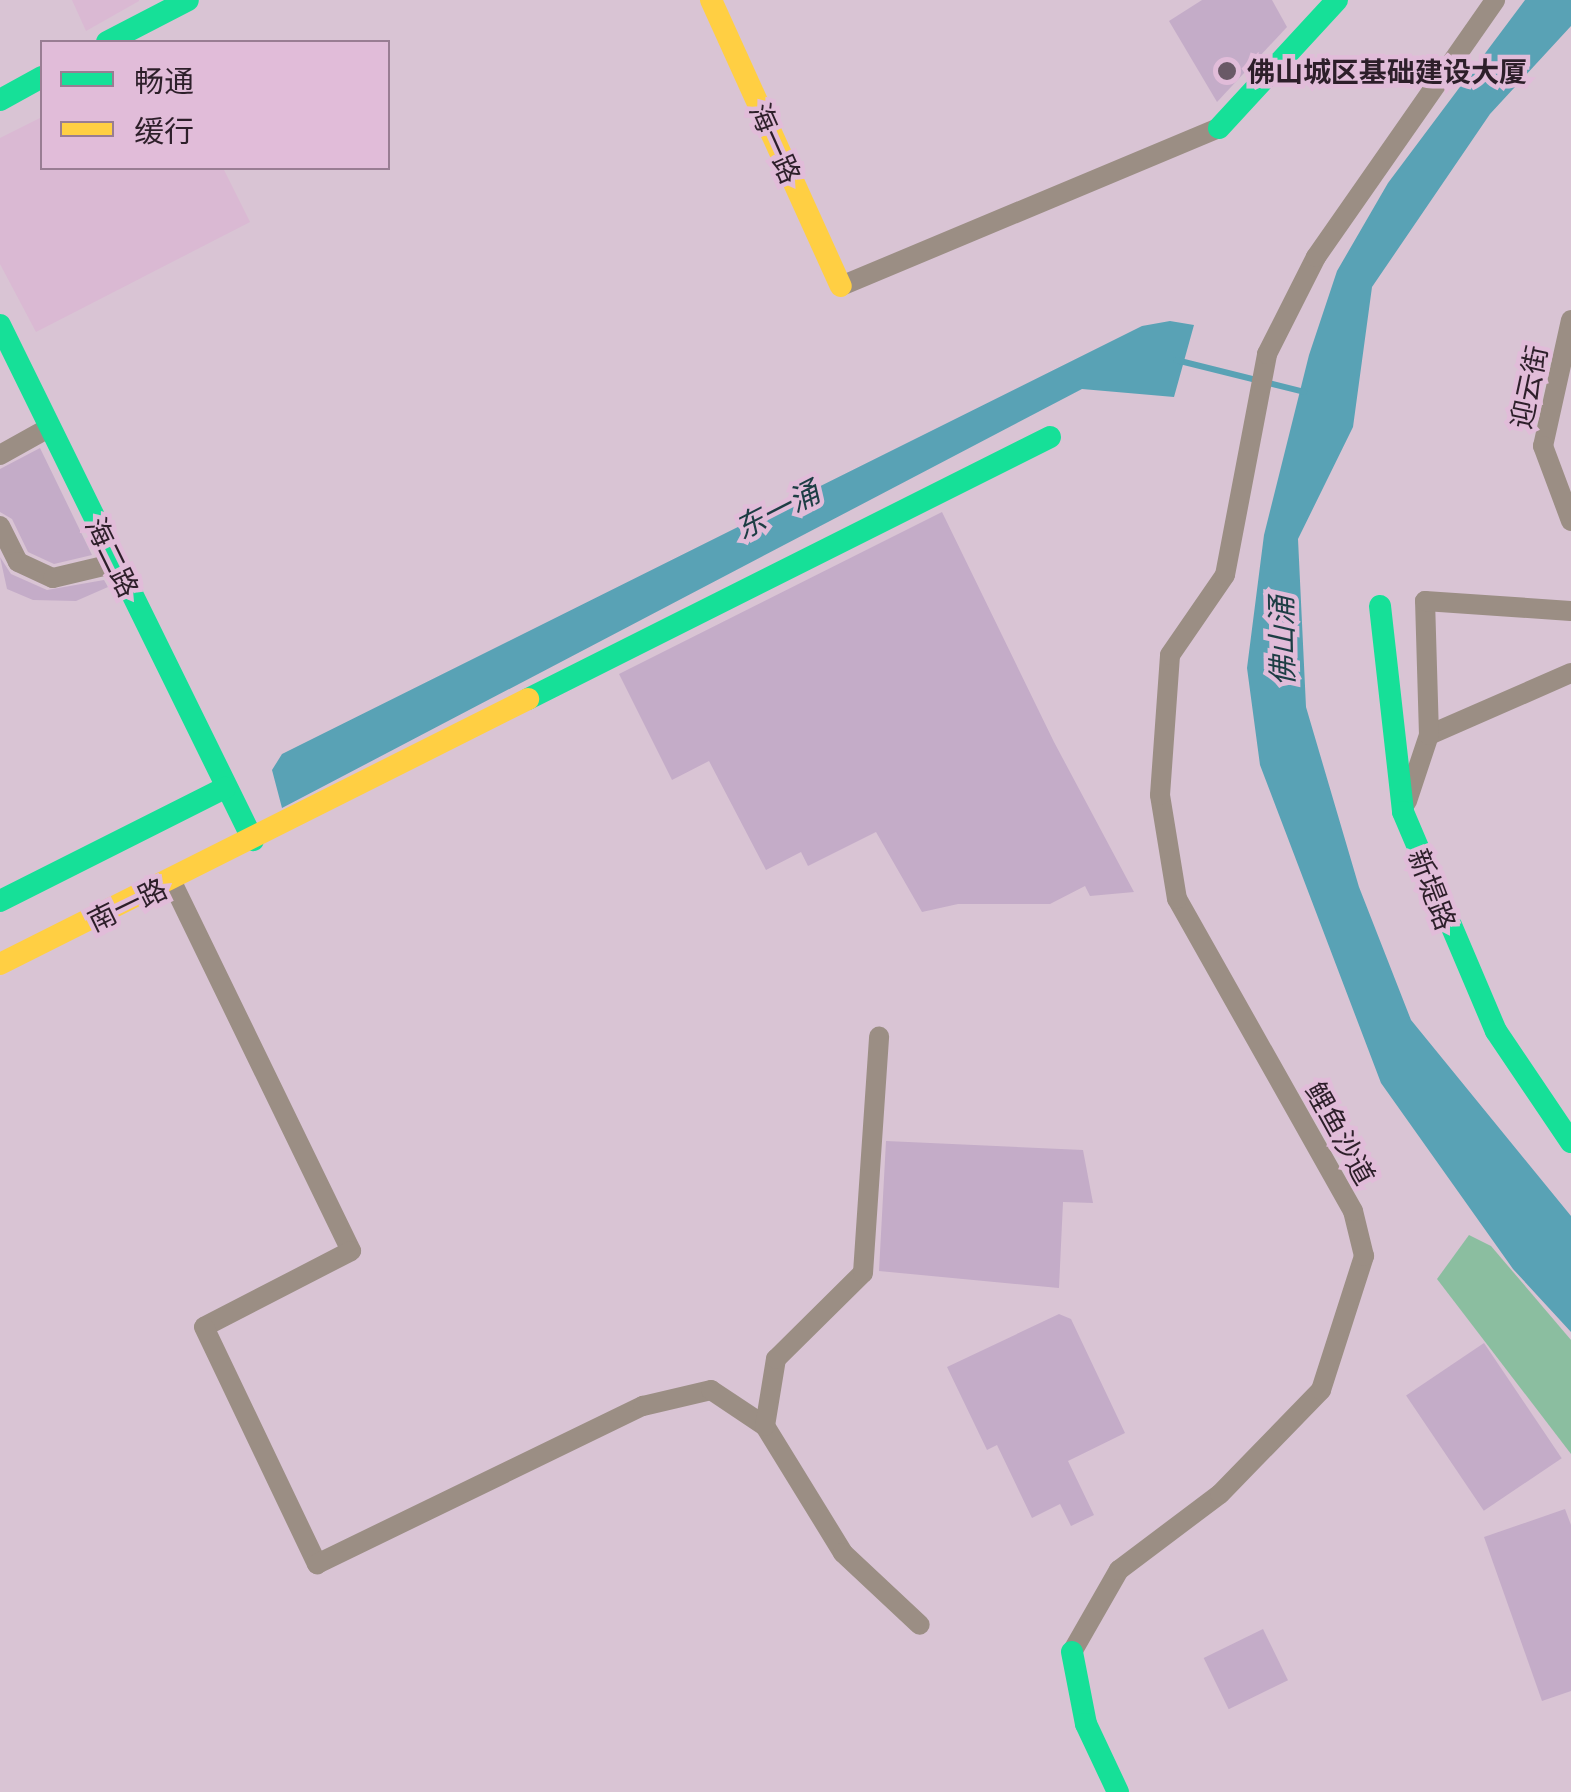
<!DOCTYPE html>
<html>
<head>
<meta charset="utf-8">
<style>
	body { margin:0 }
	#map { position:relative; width:1571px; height:1792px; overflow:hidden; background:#d9c4d4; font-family:"Noto Sans","Noto Sans SC",sans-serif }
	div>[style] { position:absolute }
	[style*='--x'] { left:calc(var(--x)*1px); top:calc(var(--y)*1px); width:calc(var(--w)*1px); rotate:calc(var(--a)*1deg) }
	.built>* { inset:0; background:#dab9d3 }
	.green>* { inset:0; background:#8bbea0 }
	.water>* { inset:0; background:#59a2b5 }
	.stream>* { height:6px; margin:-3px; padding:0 3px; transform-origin:3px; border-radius:3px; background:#59a2b5 }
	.building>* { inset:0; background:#c4acc8; transform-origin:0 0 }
	.street>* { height:20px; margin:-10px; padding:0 10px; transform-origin:10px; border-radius:10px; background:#9b8e84 }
	.fast>* { height:22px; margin:-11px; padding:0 11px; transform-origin:11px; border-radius:11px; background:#16e098 }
	.slow>* { height:22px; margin:-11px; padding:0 11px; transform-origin:11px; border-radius:11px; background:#ffcf43 }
	.dots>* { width:28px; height:28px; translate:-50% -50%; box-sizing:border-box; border:5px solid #e1bcd9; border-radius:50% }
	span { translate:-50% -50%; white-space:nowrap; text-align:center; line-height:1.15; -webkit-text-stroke:9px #e1bcd9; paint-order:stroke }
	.poi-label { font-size:28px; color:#2d1f2a; font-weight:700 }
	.left { translate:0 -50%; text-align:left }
	.street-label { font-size:28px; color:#2d1f2a }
	.water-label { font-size:30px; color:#1d3d44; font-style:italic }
	.legend { position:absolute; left:40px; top:40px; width:350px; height:130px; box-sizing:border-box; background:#e1bcd9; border:2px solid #997d93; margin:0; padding:12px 18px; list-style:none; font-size:30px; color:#2d1f2a }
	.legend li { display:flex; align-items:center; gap:20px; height:50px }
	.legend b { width:50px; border:2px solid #997d93 }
</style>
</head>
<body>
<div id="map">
	<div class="built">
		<div style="clip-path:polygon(72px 0,139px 0,139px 1px,86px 31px)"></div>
		<div style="clip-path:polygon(42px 117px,42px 168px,223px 168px,250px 222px,36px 332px,0 264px,0 138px)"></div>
	</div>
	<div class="green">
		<div style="clip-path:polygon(1469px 1235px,1491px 1246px,1571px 1340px,1571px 1454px,1437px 1279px)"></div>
	</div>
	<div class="water">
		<div style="clip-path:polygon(1525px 0,1571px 0,1571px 26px,1490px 114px,1372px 287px,1353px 427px,1298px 539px,1306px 707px,1359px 887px,1411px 1020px,1571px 1216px,1571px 1332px,1513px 1269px,1381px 1083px,1260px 765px,1247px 668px,1264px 535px,1309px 355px,1337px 271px,1388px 183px)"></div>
		<div style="clip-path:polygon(1170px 321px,1194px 325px,1174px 397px,1082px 389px,282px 808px,272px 770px,282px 754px,1142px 326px)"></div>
	</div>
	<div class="stream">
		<div style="--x:1176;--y:360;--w:132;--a:14"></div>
	</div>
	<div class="building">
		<div style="clip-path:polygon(1202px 0,1272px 0,1287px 27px,1217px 102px,1169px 21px)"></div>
		<div style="clip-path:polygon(40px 448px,92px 555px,54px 564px,28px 552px,12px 519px,0 512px,0 469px)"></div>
		<div style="clip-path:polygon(942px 512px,1054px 742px,1134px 892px,1090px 896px,1085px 886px,1050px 904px,958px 904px,922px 912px,876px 832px,808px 866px,801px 852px,766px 870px,709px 761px,672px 780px,619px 674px)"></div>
		<div style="clip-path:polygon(0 557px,11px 574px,47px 590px,104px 580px,108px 587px,76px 601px,33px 600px,7px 589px)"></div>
		<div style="clip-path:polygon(886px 1141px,1083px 1150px,1093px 1203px,1063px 1202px,1059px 1288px,879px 1271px)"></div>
		<div style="clip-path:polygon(1059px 1314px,1071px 1319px,1125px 1433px,1068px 1461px,1094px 1515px,1071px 1526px,1060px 1504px,1032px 1518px,997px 1445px,987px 1450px,947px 1367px)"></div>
		<div style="left:1484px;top:1343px;width:139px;height:94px;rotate:56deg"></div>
		<div style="clip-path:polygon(1565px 1509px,1571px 1525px,1571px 1691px,1542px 1701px,1484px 1537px)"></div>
		<div style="left:1263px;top:1629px;width:57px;height:66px;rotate:64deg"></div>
	</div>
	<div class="street">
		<div style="--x:841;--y:286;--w:410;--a:-22.7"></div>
		<div style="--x:1571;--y:320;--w:129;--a:102.5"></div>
		<div style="--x:1543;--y:446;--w:80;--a:69.5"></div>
		<div style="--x:0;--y:455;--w:57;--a:-29.2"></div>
		<div style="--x:0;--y:526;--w:40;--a:63.4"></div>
		<div style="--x:18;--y:562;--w:38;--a:25"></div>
		<div style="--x:53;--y:578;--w:65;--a:-13.4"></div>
		<div style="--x:1429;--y:735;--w:155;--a:-23.6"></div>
		<div style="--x:1407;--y:801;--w:70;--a:-71.6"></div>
		<div style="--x:1429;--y:735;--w:134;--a:-91.7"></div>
		<div style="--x:1425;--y:601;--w:146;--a:3.9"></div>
		<div style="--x:172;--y:882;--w:410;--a:64.1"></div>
		<div style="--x:351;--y:1251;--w:165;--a:152.7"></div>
		<div style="--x:204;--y:1327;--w:263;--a:64.5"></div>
		<div style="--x:317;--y:1564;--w:362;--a:-25.9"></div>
		<div style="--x:643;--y:1406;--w:70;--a:-13.2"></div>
		<div style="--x:711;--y:1390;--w:65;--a:33.7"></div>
		<div style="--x:765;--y:1426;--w:149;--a:58.4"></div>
		<div style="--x:843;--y:1553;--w:105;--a:43.1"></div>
		<div style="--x:765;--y:1426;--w:68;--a:-80.7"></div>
		<div style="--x:776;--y:1359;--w:122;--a:-44.7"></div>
		<div style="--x:863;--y:1273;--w:237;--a:-86.1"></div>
		<div style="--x:1072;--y:1652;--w:95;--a:-60.2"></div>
		<div style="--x:1119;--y:1570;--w:126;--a:-37"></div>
		<div style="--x:1220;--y:1494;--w:145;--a:-45.8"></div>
		<div style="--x:1321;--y:1390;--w:141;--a:-72.2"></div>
		<div style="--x:1364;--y:1256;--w:46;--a:-103.7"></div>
		<div style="--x:1353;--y:1211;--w:358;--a:-119.4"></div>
		<div style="--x:1177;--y:899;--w:105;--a:-99.3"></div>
		<div style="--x:1160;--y:795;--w:140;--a:-85.9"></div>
		<div style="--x:1170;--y:655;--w:97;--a:-55.5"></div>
		<div style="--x:1225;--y:575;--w:225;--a:-79.2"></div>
		<div style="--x:1267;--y:354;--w:109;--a:-63.2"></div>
		<div style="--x:1316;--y:257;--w:313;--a:-55.1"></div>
	</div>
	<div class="fast">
		<div style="--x:107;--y:42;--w:91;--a:-27.4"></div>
		<div style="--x:0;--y:100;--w:48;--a:-28.7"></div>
		<div style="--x:1219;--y:128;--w:174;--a:-47.3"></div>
		<div style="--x:0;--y:325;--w:574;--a:63.84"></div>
		<div style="--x:1380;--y:606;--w:207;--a:83.6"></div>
		<div style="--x:1403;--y:812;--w:238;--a:67"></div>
		<div style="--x:1496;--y:1031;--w:134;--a:56"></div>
		<div style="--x:528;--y:699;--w:584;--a:-26.65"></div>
		<div style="--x:0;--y:901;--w:252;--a:-26.7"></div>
		<div style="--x:1072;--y:1652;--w:73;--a:79"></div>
		<div style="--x:1086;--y:1724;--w:75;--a:64.8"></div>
	</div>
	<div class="slow">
		<div style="--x:711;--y:0;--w:314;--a:65.6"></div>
		<div style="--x:0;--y:964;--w:591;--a:-26.65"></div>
	</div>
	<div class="dots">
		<div style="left:1227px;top:71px;background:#695966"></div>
	</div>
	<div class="poi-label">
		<span class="left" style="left:1247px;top:71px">佛山城区基础建设大厦</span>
	</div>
	<div class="street-label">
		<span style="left:776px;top:143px;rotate:66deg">海一路</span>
		<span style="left:1528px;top:387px;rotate:-78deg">迎云街</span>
		<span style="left:113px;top:557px;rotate:64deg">海二路</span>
		<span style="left:1433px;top:889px;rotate:69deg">新堤路</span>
		<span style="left:127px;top:904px;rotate:-26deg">南一路</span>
		<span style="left:1341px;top:1133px;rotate:61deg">鲤鱼沙道</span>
	</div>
	<div class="water-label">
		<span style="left:777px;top:510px;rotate:-27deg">东一涌</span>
		<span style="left:1282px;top:641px;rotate:-91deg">佛山涌</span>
	</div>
	<ul class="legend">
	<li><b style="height:12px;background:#16e098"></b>畅通</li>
	<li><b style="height:12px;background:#ffcf43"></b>缓行</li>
	</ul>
</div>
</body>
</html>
